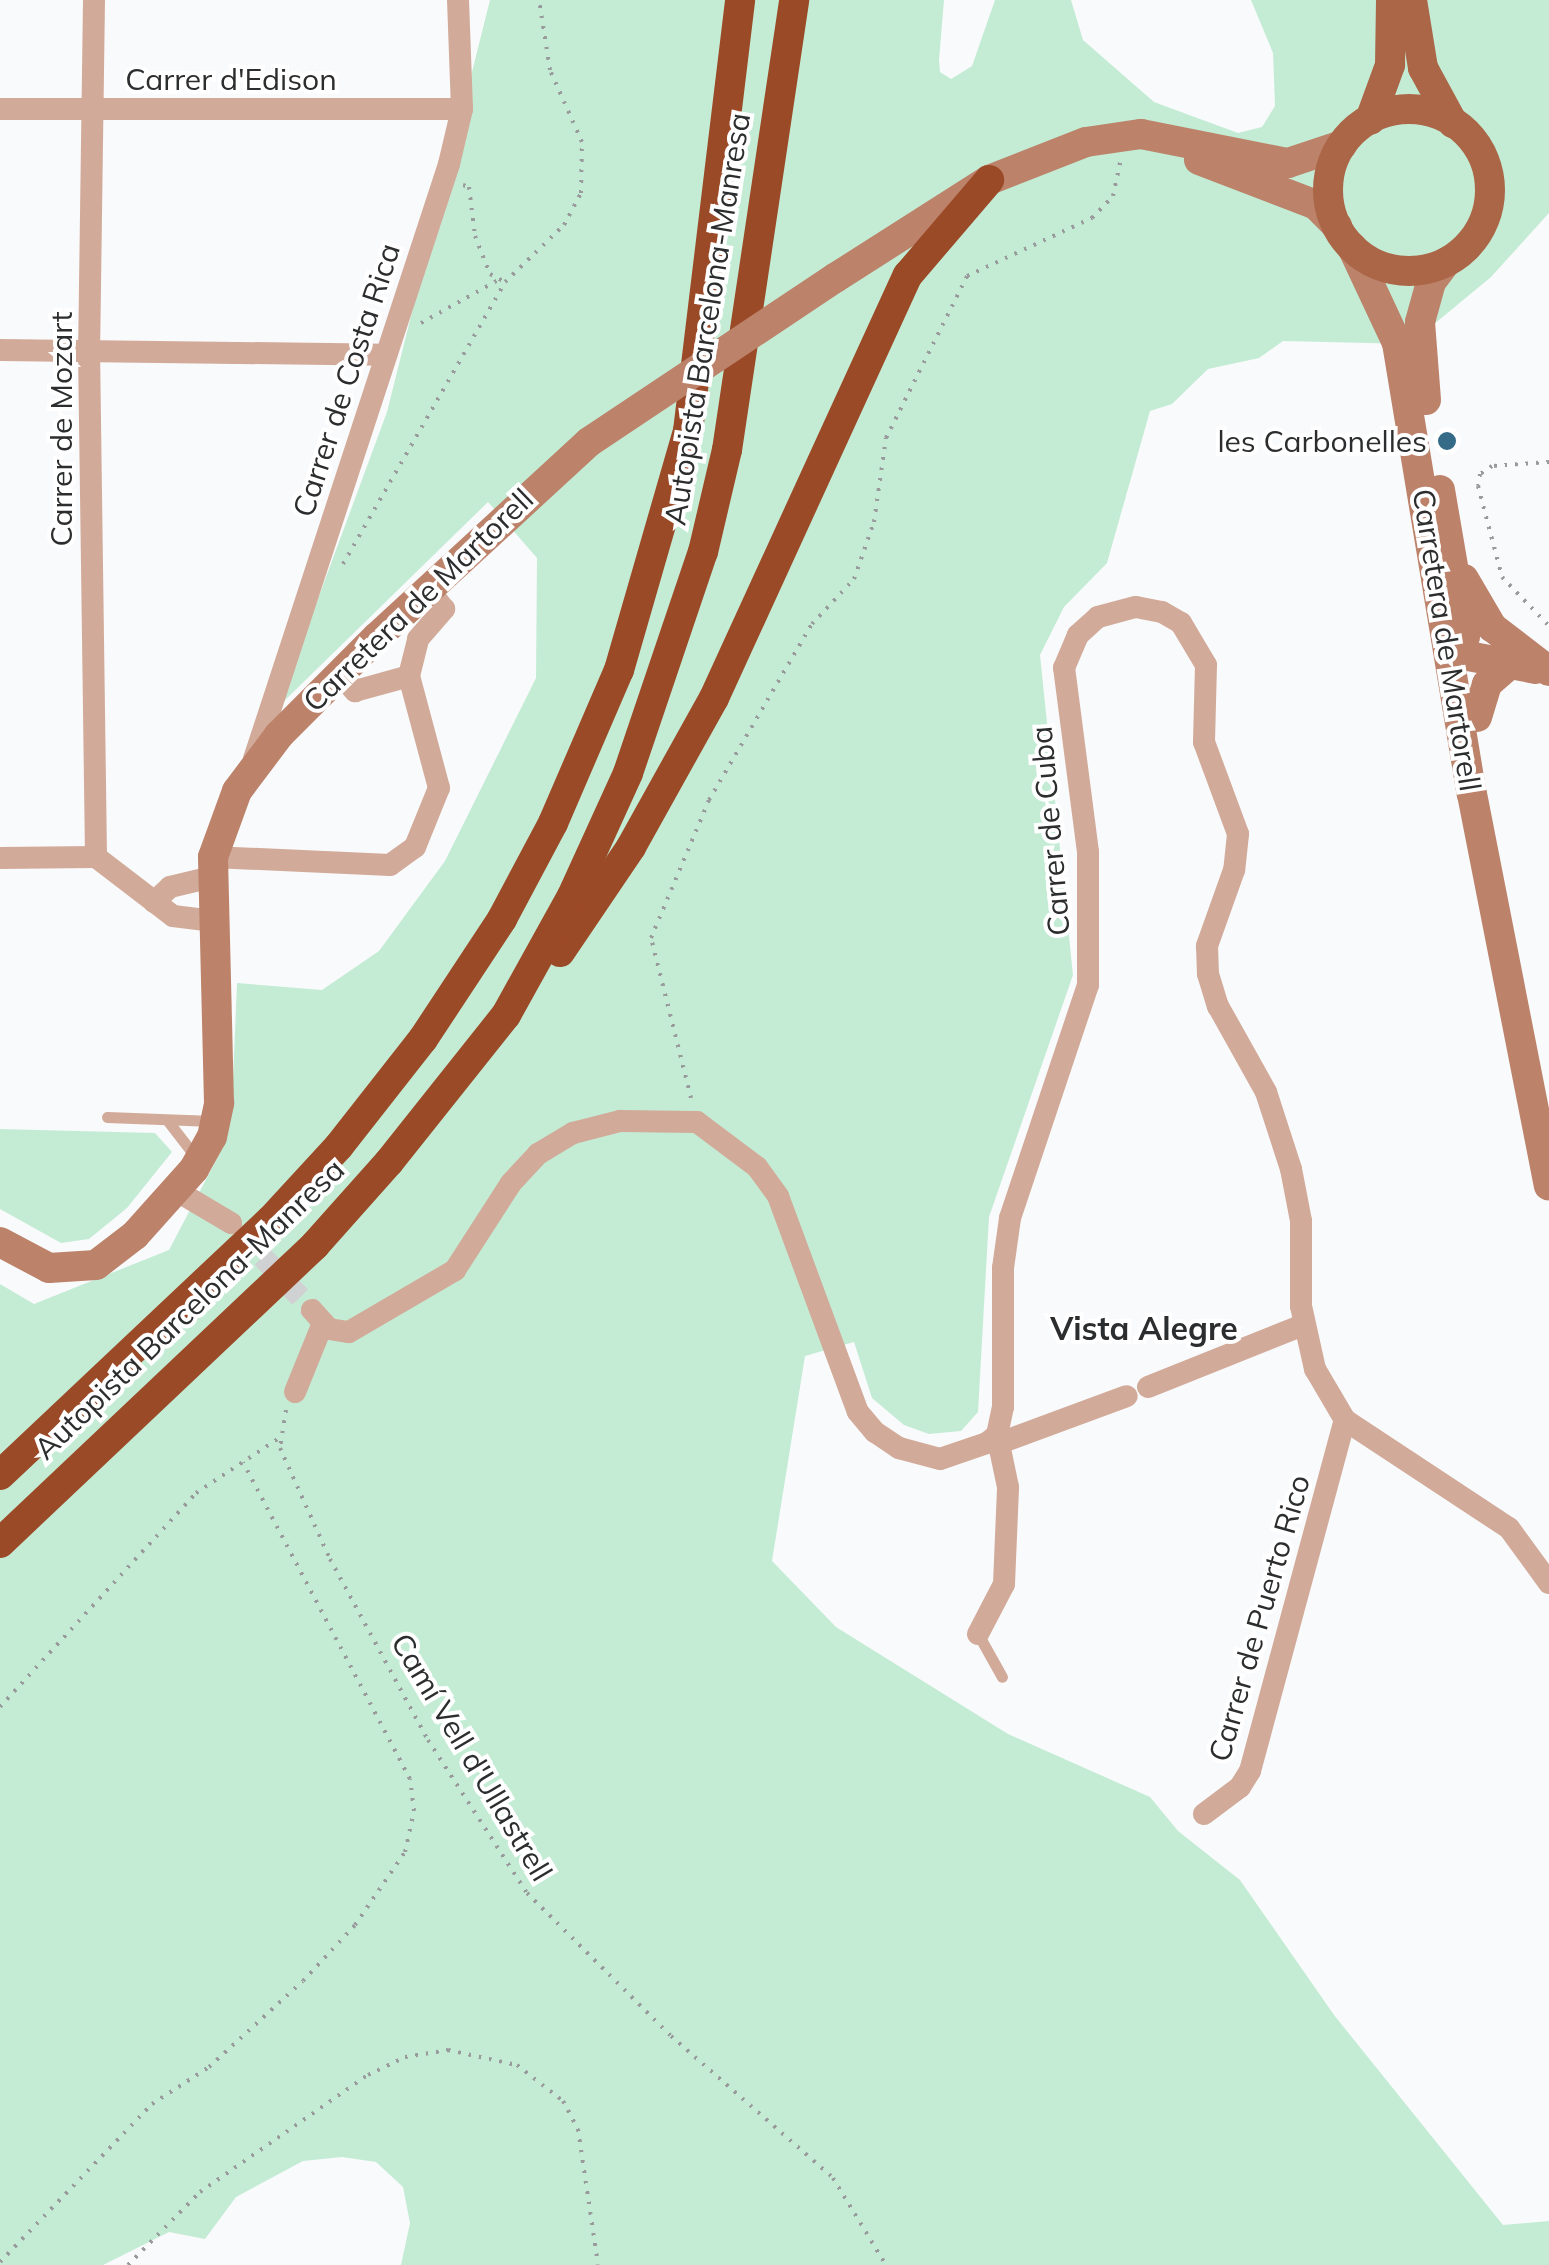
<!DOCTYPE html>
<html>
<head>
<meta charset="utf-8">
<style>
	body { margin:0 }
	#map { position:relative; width:1549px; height:2265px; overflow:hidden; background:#f9fafc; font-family:Mulish,sans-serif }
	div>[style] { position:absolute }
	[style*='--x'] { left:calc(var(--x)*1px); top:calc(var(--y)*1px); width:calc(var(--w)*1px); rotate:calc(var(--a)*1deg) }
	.green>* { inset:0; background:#c4ecd5 }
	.street-tunnel>* { height:22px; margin-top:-11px; transform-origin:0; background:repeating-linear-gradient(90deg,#d0d1d3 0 22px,transparent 0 33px) }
	.path>* { height:4px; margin-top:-2px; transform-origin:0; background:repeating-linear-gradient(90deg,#999a9c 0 2.5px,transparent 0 10.5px) }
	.lane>* { height:11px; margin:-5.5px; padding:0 5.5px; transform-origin:5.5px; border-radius:5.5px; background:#d2aa99 }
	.street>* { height:22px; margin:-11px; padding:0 11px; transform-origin:11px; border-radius:11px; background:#d2aa99 }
	.secondary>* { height:30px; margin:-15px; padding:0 15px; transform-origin:15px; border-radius:15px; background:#bc826a }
	.primary>* { height:30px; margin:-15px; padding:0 15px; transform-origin:15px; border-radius:15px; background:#ab6547 }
	.primary>.ring { margin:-15px; padding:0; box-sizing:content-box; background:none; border:30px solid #ab6547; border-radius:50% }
	.highway>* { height:30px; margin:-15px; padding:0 15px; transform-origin:15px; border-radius:15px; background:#9b4a27 }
	.secondary-bridge>* { height:30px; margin:-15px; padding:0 15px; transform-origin:15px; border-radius:15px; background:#bc826a }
	.dots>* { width:28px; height:28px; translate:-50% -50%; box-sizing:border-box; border:5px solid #fff; border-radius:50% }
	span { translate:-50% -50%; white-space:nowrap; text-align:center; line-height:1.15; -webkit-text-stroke:8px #fff; paint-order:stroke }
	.street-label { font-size:30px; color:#2c2d2e }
	.poi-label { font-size:30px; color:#2c2d2e }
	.right { translate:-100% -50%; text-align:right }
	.neighbourhood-label { font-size:32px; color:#2c2d2e; font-weight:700 }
</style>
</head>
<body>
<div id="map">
	<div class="green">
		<div style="clip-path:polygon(490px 0,944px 0,939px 60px,940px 72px,951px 79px,972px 66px,995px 0,1071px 0,1083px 40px,1154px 102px,1238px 133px,1262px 127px,1275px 106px,1273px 53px,1251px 0,1549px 0,1549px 213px,1491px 277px,1410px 344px,1283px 341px,1259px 358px,1208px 369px,1172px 404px,1150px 411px,1107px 563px,1064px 607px,1040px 655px,1073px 975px,989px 1217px,978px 1412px,961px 1431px,929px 1434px,904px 1425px,872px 1398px,854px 1342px,805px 1356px,772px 1561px,836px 1627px,1008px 1734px,1150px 1797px,1178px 1831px,1240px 1880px,1334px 2015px,1503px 2225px,1549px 2221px,1549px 2265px,401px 2265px,410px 2223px,403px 2187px,376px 2162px,342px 2157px,303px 2161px,236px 2197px,205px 2239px,169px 2232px,103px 2265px,0 2265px,0 1284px,34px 1304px,169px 1250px,223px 1147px,232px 1105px,237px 983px,322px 990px,379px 951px,445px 861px,536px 678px,537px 558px,488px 502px,278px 707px,387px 412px)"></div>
		<div style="clip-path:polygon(0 1129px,155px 1133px,172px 1152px,127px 1208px,89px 1239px,61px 1243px,0 1209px)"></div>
	</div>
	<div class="street-tunnel">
		<div style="--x:240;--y:1233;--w:105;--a:46.9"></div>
	</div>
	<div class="path">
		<div style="--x:463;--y:185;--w:6;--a:18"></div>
		<div style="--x:469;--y:187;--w:49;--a:83"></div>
		<div style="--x:475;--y:236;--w:41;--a:68.5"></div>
		<div style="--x:490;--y:274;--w:17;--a:28"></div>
		<div style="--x:505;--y:282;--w:82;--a:-44"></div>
		<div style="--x:564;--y:225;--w:36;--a:-62"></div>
		<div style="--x:581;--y:193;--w:51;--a:-88.9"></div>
		<div style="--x:582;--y:142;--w:79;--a:-114"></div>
		<div style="--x:550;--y:70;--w:71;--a:-98.9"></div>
		<div style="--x:421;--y:323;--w:90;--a:-29.1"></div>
		<div style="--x:1549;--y:462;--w:57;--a:176"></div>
		<div style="--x:1492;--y:466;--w:14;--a:146"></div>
		<div style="--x:1480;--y:474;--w:12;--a:99"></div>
		<div style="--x:1478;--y:486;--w:94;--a:75.2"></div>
		<div style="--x:1502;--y:577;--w:68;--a:46.2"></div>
		<div style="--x:343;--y:564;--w:325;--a:-60.1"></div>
		<div style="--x:691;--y:1098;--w:165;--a:-104"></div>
		<div style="--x:651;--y:938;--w:150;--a:-67.2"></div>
		<div style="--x:709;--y:800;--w:204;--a:-59.7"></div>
		<div style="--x:812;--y:624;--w:62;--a:-47"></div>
		<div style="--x:854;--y:579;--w:60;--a:-70.7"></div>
		<div style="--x:874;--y:522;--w:85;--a:-81.9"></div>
		<div style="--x:886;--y:438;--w:181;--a:-63.4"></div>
		<div style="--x:967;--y:276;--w:138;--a:-24.9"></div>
		<div style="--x:1092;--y:218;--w:30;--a:-46"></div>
		<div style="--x:1113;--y:196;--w:35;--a:-78"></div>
		<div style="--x:286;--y:1410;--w:38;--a:99"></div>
		<div style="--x:280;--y:1448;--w:122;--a:65.8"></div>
		<div style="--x:330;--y:1559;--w:206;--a:61.6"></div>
		<div style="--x:428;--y:1740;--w:182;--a:57.1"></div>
		<div style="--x:527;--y:1893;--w:203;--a:44.8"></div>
		<div style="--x:671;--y:2036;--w:215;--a:41.2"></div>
		<div style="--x:833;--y:2178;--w:102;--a:58.7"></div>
		<div style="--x:0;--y:1707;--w:290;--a:-47.5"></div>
		<div style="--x:196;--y:1493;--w:100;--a:-33.5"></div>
		<div style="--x:0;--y:2262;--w:219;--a:-46.1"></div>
		<div style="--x:152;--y:2104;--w:68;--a:-33"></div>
		<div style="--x:209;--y:2067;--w:127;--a:-42.5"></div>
		<div style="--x:303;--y:1981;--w:76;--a:-47.1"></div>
		<div style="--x:355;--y:1925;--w:88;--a:-55.6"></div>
		<div style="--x:405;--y:1852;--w:42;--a:-77.6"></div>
		<div style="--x:414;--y:1811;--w:32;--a:-97"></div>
		<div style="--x:410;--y:1779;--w:358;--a:-117.8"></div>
		<div style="--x:128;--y:2265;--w:103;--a:-45.4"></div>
		<div style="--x:200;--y:2192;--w:205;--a:-34.9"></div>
		<div style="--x:368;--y:2075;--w:41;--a:-25.9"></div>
		<div style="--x:405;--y:2057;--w:44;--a:-9.2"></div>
		<div style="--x:448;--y:2050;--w:71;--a:12.3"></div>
		<div style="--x:517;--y:2065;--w:58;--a:38"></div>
		<div style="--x:563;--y:2101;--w:32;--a:62"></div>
		<div style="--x:578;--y:2129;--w:137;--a:81.6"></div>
	</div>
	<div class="lane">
		<div style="--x:107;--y:1117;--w:106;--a:2.2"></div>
		<div style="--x:167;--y:1120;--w:51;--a:52.2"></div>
		<div style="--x:978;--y:1634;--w:49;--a:60.8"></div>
	</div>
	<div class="street">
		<div style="--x:94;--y:0;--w:348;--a:90.8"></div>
		<div style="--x:89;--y:348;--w:509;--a:89.21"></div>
		<div style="--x:0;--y:109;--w:462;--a:0"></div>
		<div style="--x:0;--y:350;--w:385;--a:0.7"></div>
		<div style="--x:340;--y:674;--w:23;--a:49"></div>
		<div style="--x:355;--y:691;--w:56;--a:-15.5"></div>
		<div style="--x:254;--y:759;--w:626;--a:-71.85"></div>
		<div style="--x:449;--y:164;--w:57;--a:-76.7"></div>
		<div style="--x:462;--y:109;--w:109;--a:-92.1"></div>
		<div style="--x:213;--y:857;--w:177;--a:2.6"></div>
		<div style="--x:390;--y:865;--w:31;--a:-36"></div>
		<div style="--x:415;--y:847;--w:64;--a:-67.9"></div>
		<div style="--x:439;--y:788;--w:116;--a:-105"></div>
		<div style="--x:409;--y:676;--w:38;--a:-76"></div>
		<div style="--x:418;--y:639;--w:40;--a:-49"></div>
		<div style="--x:444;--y:609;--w:26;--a:-129"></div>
		<div style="--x:0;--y:858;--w:96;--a:-0.6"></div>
		<div style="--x:96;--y:857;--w:97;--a:37.5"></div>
		<div style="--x:173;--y:916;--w:41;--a:7"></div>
		<div style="--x:154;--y:902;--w:22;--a:-43"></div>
		<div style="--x:170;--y:887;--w:43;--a:-13.4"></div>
		<div style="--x:177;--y:1191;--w:63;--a:30.7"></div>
		<div style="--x:312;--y:1310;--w:25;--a:48"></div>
		<div style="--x:329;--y:1329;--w:20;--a:9"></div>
		<div style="--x:349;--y:1332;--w:123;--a:-30.3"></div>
		<div style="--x:455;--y:1270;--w:103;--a:-57.2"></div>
		<div style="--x:511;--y:1183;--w:40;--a:-47"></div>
		<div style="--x:538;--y:1154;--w:41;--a:-31"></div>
		<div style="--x:573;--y:1133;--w:49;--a:-14.3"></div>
		<div style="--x:620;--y:1121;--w:77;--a:0.7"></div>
		<div style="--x:697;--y:1122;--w:75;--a:36.9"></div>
		<div style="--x:757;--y:1167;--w:36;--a:54"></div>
		<div style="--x:778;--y:1196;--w:230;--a:69.7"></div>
		<div style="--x:858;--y:1412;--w:26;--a:50"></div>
		<div style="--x:875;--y:1432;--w:29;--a:34"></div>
		<div style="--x:899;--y:1448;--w:42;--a:15"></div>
		<div style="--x:940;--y:1459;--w:50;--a:-18.8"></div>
		<div style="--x:987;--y:1443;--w:13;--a:-39"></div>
		<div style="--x:997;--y:1435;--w:29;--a:-78"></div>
		<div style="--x:1003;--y:1407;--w:139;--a:-90"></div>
		<div style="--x:1003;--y:1268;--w:50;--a:-82"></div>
		<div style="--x:1010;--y:1218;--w:246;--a:-71.5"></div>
		<div style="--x:1088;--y:985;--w:133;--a:-90"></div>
		<div style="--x:1088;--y:852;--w:186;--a:-97.4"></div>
		<div style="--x:1064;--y:668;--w:36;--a:-67"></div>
		<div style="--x:1078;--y:635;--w:27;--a:-42"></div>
		<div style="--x:1098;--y:617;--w:39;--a:-15"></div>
		<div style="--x:1136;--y:607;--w:26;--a:11"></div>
		<div style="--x:1162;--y:612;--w:22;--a:30"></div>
		<div style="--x:1181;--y:623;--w:49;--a:59.2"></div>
		<div style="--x:1206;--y:665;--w:77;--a:91.5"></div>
		<div style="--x:1204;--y:742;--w:98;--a:69.7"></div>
		<div style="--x:1238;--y:834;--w:36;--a:96"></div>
		<div style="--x:1234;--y:870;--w:81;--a:109.6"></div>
		<div style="--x:1207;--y:946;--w:28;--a:88"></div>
		<div style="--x:1208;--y:974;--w:34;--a:73"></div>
		<div style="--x:1218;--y:1006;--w:98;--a:60.8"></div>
		<div style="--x:1266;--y:1092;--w:81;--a:72"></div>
		<div style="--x:1291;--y:1169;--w:53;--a:79.1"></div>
		<div style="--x:1301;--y:1221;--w:85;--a:90"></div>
		<div style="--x:1301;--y:1306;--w:65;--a:77.5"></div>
		<div style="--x:1315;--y:1369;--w:59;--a:59.5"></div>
		<div style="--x:1345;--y:1420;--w:196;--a:33.4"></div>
		<div style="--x:1509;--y:1528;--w:68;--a:54"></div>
		<div style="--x:1148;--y:1387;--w:167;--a:-21.8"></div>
		<div style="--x:295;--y:1392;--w:74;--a:-67.9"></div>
		<div style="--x:1000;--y:1443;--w:135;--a:-20.3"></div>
		<div style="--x:978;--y:1634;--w:56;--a:-62.5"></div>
		<div style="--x:1004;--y:1584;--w:97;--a:-87.6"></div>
		<div style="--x:1008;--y:1487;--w:53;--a:-101.9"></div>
		<div style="--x:1204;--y:1814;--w:45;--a:-36.9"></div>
		<div style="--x:1240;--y:1787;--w:19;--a:-58"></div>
		<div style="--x:1250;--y:1771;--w:364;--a:-74.9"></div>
	</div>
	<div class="secondary">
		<div style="--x:1199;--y:160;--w:125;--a:21"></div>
		<div style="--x:1316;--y:205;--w:30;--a:45"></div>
		<div style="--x:1352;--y:247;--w:106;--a:64.9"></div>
		<div style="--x:1397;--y:343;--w:457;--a:80.6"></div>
		<div style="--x:1472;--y:794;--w:399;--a:78.9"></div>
		<div style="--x:835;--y:278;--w:183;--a:-32.5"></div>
		<div style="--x:989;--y:180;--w:104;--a:-21.4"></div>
		<div style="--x:1086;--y:142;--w:56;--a:-8.3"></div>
		<div style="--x:1141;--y:134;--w:150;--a:11.2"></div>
		<div style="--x:1288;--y:163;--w:57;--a:-18.4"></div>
		<div style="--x:1426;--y:400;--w:78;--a:-94.4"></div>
		<div style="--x:1420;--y:322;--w:41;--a:-74.6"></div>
		<div style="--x:1431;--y:282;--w:25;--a:-53"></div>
		<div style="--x:1440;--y:490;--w:149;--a:80.3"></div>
		<div style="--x:1464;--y:579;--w:56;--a:59.7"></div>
		<div style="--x:1492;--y:627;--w:72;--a:37.7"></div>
		<div style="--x:1448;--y:628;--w:34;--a:54"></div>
		<div style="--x:1468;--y:656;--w:69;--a:10.8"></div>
		<div style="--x:1477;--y:717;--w:34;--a:-73"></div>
		<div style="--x:1487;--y:684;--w:35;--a:-41"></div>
		<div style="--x:0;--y:1242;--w:55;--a:28"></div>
		<div style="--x:49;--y:1268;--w:47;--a:-3.7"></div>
		<div style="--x:96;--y:1265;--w:49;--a:-37.6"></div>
		<div style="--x:135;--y:1235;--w:89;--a:-48.2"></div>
		<div style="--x:194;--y:1169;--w:37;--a:-61"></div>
		<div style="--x:212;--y:1137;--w:35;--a:-78"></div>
		<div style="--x:219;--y:1103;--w:246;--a:-91.4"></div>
		<div style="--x:213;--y:857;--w:70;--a:-70"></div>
		<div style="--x:237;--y:791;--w:70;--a:-53.1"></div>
		<div style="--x:279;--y:735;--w:139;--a:-45"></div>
		<div style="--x:377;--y:637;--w:288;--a:-42.6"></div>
	</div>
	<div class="primary">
		<div style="--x:1412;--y:0;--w:69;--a:80.8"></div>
		<div style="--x:1423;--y:68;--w:63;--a:61.4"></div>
		<div class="ring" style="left:1328px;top:109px;width:132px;height:132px"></div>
		<div style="--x:1370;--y:120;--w:59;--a:-70"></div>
		<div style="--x:1390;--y:65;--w:65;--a:-89.1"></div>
	</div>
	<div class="highway">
		<div style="--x:560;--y:952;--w:127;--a:-55.9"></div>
		<div style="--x:631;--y:847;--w:171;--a:-60.9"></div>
		<div style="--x:714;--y:698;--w:465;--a:-65.4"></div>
		<div style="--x:908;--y:275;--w:125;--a:-49.5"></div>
		<div style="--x:0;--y:1475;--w:372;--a:-43.3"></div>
		<div style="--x:271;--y:1220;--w:100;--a:-47.4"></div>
		<div style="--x:339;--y:1146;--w:136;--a:-51.9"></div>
		<div style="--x:423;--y:1039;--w:144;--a:-56.6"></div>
		<div style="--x:502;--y:919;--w:109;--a:-62"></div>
		<div style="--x:553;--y:823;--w:167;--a:-66.7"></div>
		<div style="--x:619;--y:670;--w:249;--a:-73.9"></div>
		<div style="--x:688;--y:431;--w:434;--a:-83.1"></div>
		<div style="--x:0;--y:1543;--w:434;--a:-43.4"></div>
		<div style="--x:315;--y:1245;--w:111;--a:-48.3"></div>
		<div style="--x:389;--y:1162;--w:188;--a:-51.5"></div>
		<div style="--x:506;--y:1015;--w:136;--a:-61"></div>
		<div style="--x:572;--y:896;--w:135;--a:-65.5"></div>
		<div style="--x:628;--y:773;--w:233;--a:-71.3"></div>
		<div style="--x:703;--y:552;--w:105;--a:-76.8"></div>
		<div style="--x:727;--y:450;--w:455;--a:-81.5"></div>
	</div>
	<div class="secondary-bridge">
		<div style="--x:589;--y:442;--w:296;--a:-33.7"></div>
	</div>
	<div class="dots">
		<div style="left:1447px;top:441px;background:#356b87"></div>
	</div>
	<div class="street-label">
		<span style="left:231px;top:79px">Carrer d'Edison</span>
		<span style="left:707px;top:319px;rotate:-81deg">Autopista Barcelona-Manresa</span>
		<span style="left:346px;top:380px;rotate:-72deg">Carrer de Costa Rica</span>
		<span style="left:61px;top:429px;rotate:-90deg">Carrer de Mozart</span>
		<span style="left:418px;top:600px;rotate:-44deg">Carretera de Martorell</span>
		<span style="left:1447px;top:640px;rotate:81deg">Carretera de Martorell</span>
		<span style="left:1050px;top:831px;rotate:-95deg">Carrer de Cuba</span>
		<span style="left:189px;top:1309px;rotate:-44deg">Autopista Barcelona-Manresa</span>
		<span style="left:1259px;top:1618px;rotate:-74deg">Carrer de Puerto Rico</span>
		<span style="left:472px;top:1757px;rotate:59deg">Camí Vell d'Ullastrell</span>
	</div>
	<div class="poi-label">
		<span class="right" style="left:1427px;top:441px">les Carbonelles</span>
	</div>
	<div class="neighbourhood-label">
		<span style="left:1144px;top:1328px">Vista Alegre</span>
	</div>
</div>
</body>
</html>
